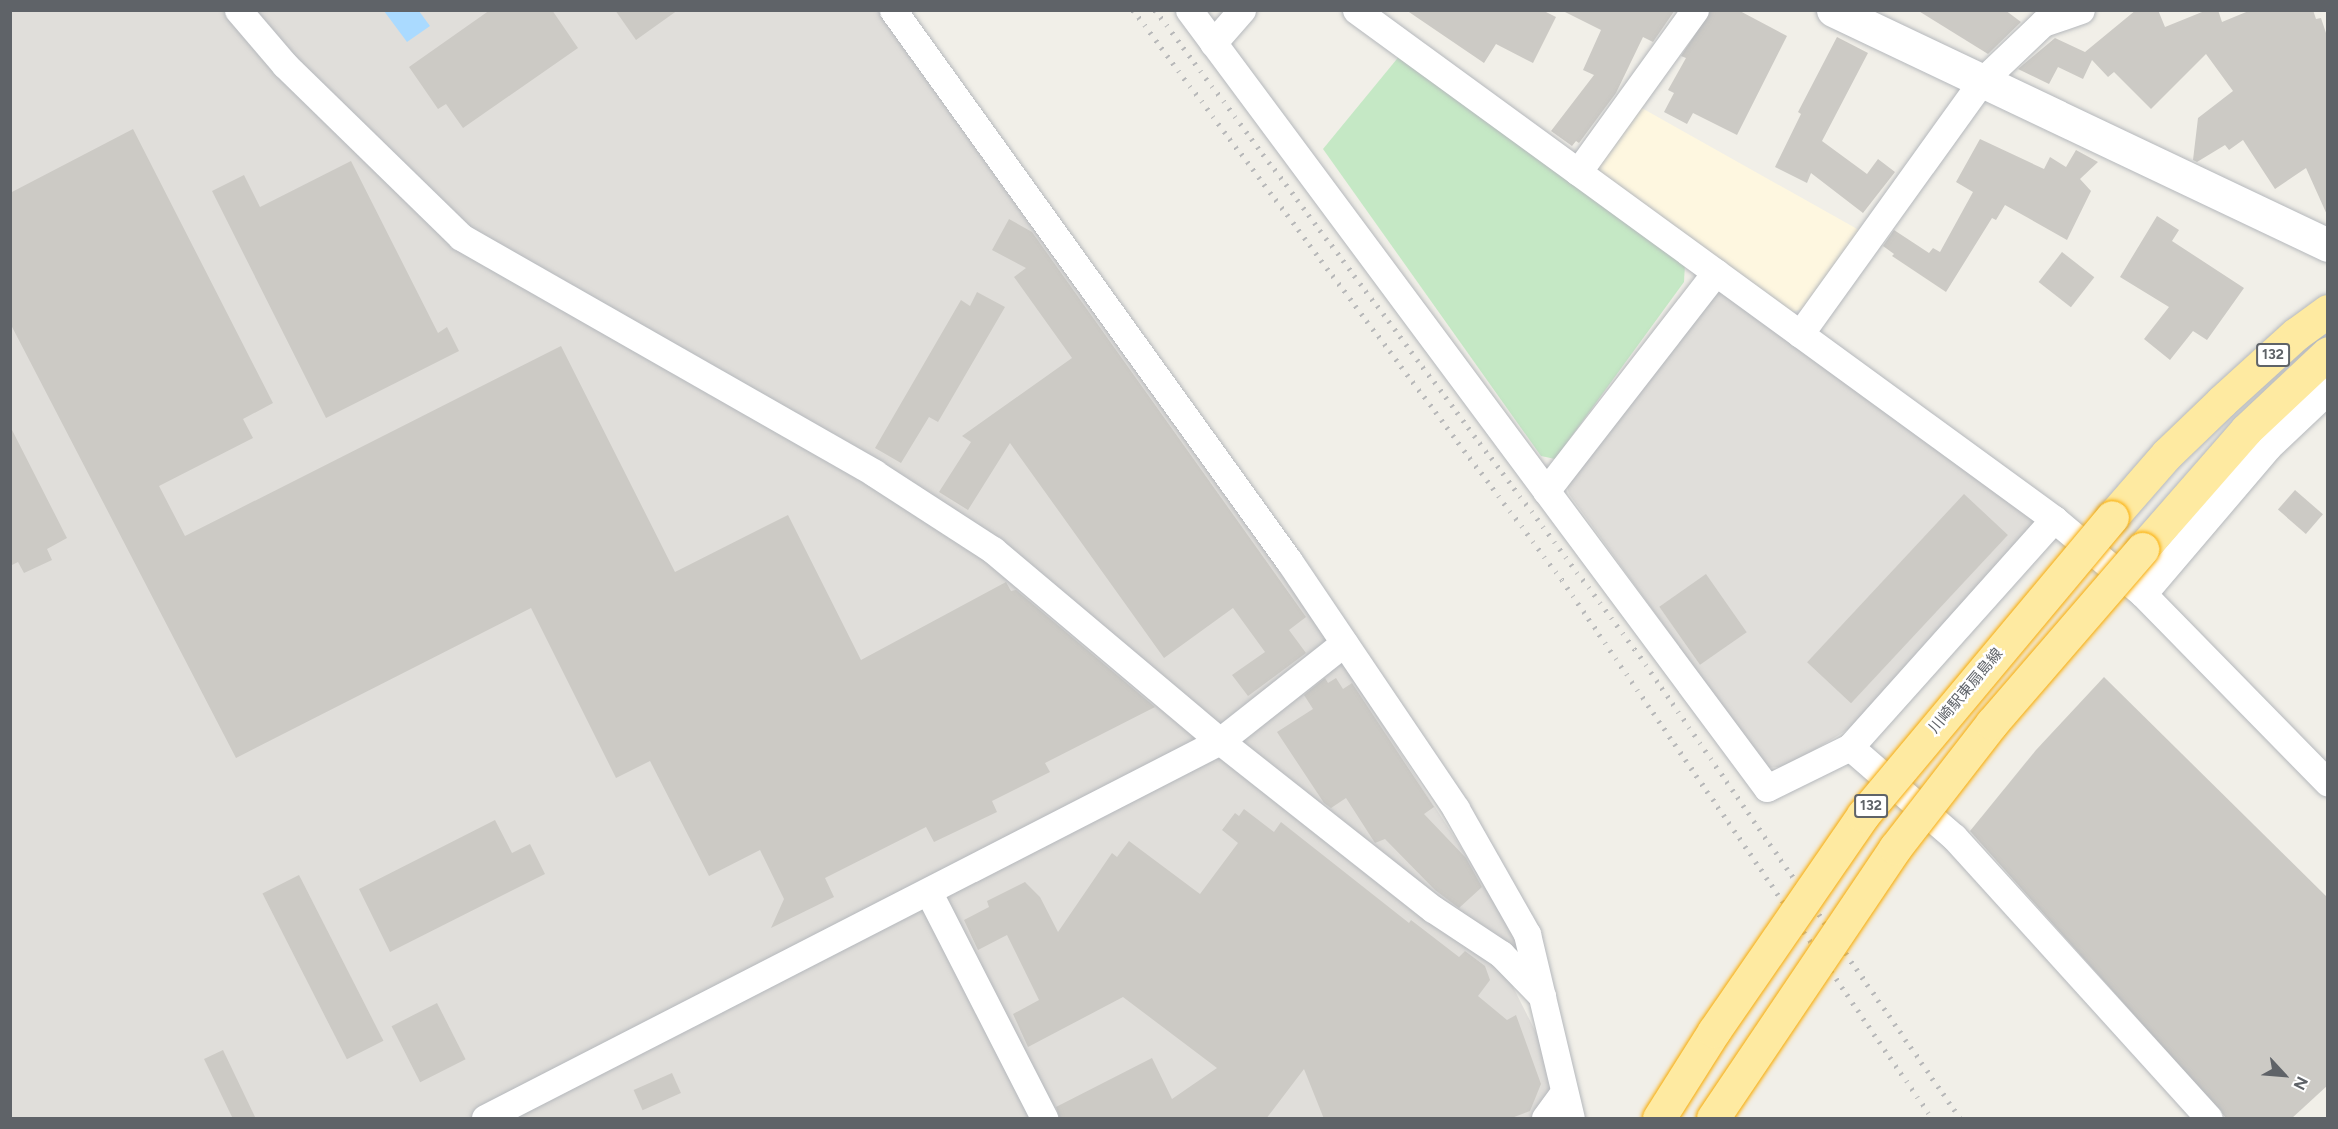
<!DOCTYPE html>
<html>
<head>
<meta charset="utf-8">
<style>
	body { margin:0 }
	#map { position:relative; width:2338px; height:1129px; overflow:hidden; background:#f1efe8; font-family:Figtree,"Noto Sans JP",sans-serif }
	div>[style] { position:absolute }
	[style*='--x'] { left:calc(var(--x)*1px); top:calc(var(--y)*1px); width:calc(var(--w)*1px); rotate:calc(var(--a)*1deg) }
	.commercial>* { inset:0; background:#fef7e0 }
	.industrial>* { inset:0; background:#e0deda }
	.green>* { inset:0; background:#c5e8c5 }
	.water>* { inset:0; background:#aadaff }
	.building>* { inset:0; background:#cccac5; transform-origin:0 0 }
	.roads { filter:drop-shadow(0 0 2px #b5b8bc) drop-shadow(0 0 2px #b5b8bc) }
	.minor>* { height:27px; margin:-13.5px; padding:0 13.5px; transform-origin:13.5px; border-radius:13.5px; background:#fff }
	.tertiary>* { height:33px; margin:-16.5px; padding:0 16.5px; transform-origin:16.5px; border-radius:16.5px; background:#fff }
	.trunk>* { height:33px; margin:-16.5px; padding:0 16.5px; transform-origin:16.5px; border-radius:16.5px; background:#feeaa1 }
	.rail>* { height:4.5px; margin-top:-2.25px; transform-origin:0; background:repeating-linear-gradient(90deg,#b6b7b8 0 1.5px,transparent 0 9.5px) }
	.bridges { filter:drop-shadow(0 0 2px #f9ab00) drop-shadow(0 0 2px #f9ab00) }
	.trunk-bridge>* { height:33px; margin:-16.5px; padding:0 16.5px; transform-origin:16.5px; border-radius:16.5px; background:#feeaa1 }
	span { translate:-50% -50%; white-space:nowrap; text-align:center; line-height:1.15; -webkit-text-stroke:5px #fff; paint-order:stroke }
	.shield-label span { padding:2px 4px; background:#fff; border:2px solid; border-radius:4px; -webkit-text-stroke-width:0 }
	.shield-label { font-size:14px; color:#5f6368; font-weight:700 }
	.street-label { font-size:15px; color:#5f6368 }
	.frame { position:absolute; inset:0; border:12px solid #5f6368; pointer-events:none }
	.north { position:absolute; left:2254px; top:1045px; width:60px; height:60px; -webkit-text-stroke:4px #fff; paint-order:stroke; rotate:116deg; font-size:16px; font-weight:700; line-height:24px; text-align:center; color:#5f6368 }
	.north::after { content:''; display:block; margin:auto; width:21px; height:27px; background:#5f6368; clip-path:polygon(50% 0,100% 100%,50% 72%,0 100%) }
</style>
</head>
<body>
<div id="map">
	<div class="commercial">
		<div style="clip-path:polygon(1640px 107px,1859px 230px,1803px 309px,1790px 312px,1600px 179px,1597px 162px)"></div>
	</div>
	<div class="industrial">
		<div style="clip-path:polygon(10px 11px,880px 11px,1322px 630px,1520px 940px,1510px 981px,1556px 1072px,1557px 1118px,11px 1118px)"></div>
		<div style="clip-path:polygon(1717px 290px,2043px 523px,1860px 722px,1788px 766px,1767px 768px,1569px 494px,1566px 482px)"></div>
	</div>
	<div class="green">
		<div style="clip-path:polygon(1401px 54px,1685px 264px,1684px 282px,1555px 459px,1541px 456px,1323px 149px)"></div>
	</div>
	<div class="water">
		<div style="clip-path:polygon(384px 11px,419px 11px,430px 26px,407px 42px)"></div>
	</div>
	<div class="building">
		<div style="clip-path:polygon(490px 10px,552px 10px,578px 48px,463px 128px,446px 104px,438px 109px,409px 67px)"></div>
		<div style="clip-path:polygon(615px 10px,678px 10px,636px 40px)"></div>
		<div style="clip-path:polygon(1406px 10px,1542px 10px,1556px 17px,1533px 63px,1496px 44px,1484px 63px)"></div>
		<div style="clip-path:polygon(1561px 10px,1675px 10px,1653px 42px,1643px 37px,1616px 93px,1579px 143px,1576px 141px,1572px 146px,1551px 131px,1594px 75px,1583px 70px,1601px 30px)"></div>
		<div style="clip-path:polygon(1711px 10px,1738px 10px,1787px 36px,1737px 135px,1693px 113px,1687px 124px,1664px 112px,1674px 93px,1668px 90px,1686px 58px,1681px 56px)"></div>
		<div style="clip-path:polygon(1917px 10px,2005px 10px,2021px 22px,1988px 54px)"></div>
		<div style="clip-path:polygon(2136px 10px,2158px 10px,2165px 27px,2207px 10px,2218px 10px,2222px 22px,2251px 10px,2313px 10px,2316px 19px,2321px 18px,2328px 39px,2328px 217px,2306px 168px,2275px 189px,2243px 140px,2229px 150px,2225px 145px,2197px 162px,2193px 160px,2198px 118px,2233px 91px,2206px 54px,2151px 109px,2114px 72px,2108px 77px,2092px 60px,2083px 79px,2058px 67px,2049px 84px,2018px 69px,2055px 38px,2085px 52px)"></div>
		<div style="clip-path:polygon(1837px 37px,1868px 53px,1822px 141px,1867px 174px,1878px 159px,1895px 172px,1863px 213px,1811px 173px,1807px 183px,1775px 167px,1801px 114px,1798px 112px)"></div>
		<div style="clip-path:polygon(133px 129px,273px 403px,243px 419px,253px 438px,159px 486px,185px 536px,561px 346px,675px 572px,788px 515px,861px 660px,1006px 582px,1011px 591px,1016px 590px,1155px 707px,1045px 763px,1050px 772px,992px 801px,997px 812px,934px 842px,926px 827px,825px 878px,834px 897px,771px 928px,784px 899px,760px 850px,709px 876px,650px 761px,616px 778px,531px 608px,236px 758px,10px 323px,10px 193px)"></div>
		<div style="clip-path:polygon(1980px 139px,2044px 169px,2050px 157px,2066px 167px,2076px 150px,2098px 162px,2080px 179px,2091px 191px,2067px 240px,2005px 205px,1996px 220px,1992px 218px,1946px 292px,1892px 256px,1894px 254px,1883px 246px,1894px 230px,1929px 253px,1933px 248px,1940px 252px,1973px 192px,1956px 182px)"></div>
		<div style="clip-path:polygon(351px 161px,438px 333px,447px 327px,459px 351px,326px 418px,212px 191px,244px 175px,260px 207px)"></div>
		<div style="clip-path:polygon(2157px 216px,2179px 230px,2172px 241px,2244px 288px,2207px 340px,2193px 331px,2170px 360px,2144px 339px,2169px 307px,2120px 277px)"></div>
		<div style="clip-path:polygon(1009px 219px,1032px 232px,1306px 617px,1289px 630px,1306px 653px,1248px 696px,1232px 675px,1265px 652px,1233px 608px,1164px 658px,1010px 443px,968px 510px,939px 492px,971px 442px,962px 436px,1072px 358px,1014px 277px,1026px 268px,992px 250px)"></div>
		<div style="left:2062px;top:252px;width:41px;height:38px;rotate:38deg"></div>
		<div style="clip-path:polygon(977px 292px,1005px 307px,938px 422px,929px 417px,901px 463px,875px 448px,961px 300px,970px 306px)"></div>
		<div style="clip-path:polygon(10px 426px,67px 538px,47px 549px,52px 560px,24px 573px,18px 562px,10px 566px)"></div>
		<div style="left:2295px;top:490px;width:37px;height:26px;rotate:41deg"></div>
		<div style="left:1964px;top:494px;width:60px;height:230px;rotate:43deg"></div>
		<div style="left:1706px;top:574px;width:71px;height:57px;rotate:55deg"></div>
		<div style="clip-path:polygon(2104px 677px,2328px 898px,2328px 1085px,2291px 1119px,2227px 1119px,1970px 831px,2036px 750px)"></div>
		<div style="clip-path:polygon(1325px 678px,1328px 683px,1336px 678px,1343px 689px,1352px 683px,1434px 807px,1424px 814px,1466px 858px,1482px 887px,1459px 908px,1435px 890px,1385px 839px,1375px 843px,1346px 798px,1331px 808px,1324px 803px,1277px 732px,1313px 709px,1304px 695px)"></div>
		<div style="clip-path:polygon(1244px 809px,1274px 832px,1281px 822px,1409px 923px,1411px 920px,1459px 957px,1465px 951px,1485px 966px,1490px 980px,1478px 996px,1507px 1020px,1516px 1015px,1541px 1084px,1530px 1111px,1509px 1119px,1324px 1119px,1304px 1069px,1266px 1119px,1060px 1119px,1056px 1107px,1152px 1058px,1172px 1099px,1217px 1068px,1123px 997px,1028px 1047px,1013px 1014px,1039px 1000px,1007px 935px,978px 950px,964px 920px,989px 907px,987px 901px,1025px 882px,1040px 897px,1058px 932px,1112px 853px,1117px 857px,1129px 841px,1200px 894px,1238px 843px,1222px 830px,1235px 813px,1239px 816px)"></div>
		<div style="clip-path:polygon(495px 820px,512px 853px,530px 844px,545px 874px,390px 952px,359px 889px)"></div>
		<div style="left:299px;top:875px;width:186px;height:41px;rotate:63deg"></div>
		<div style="left:437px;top:1003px;width:63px;height:51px;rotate:63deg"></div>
		<div style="clip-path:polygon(223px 1050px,256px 1119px,233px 1119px,204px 1059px)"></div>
		<div style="left:672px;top:1073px;width:22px;height:42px;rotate:66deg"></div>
	</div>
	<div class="roads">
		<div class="minor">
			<div style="--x:238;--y:10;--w:72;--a:49.5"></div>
			<div style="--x:285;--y:65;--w:246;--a:44.3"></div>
			<div style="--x:461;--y:237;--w:476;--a:29.7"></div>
			<div style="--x:874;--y:473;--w:142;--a:32.9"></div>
			<div style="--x:993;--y:550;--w:297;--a:40.1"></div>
			<div style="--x:1220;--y:741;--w:271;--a:38.3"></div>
			<div style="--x:1433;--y:909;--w:82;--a:33.5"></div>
			<div style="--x:1501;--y:954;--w:59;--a:45.7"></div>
			<div style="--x:893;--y:10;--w:679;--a:54.3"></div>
			<div style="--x:1289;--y:561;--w:299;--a:56"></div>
			<div style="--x:1456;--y:809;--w:144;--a:60.4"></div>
			<div style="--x:1527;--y:934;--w:189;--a:76.6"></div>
			<div style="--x:1189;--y:10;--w:969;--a:53.39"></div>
			<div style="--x:1767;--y:788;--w:93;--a:-26.3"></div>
			<div style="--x:1850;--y:747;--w:138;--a:40.9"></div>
			<div style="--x:1954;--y:837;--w:379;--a:47.8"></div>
			<div style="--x:1356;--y:10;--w:864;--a:36.1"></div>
			<div style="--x:2054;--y:519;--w:116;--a:40.1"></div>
			<div style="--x:2143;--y:594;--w:264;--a:45.6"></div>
			<div style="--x:1213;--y:43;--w:44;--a:-48.7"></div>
			<div style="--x:1578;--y:172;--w:200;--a:-54.2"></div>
			<div style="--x:1800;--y:334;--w:312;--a:-54.3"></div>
			<div style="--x:1982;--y:81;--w:84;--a:-43.6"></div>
			<div style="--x:2043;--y:23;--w:40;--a:-18.9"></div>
			<div style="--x:1546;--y:491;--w:277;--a:-52.2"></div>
			<div style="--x:2143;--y:594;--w:193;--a:-49.6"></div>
			<div style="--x:2268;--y:447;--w:83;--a:-43.5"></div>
			<div style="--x:1850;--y:747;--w:306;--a:-48.2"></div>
			<div style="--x:929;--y:893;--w:253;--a:62.9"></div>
			<div style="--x:485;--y:1118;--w:826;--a:-27.15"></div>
			<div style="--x:1220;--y:741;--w:158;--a:-38.3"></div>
			<div style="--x:1545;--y:1118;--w:32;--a:-54"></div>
		</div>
		<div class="tertiary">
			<div style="--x:1833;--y:10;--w:548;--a:25.4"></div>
		</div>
		<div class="trunk">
			<div style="--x:2112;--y:517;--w:84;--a:-48.9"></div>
			<div style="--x:2167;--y:454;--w:76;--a:-43.9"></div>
			<div style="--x:2222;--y:401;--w:100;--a:-42.2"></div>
			<div style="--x:2296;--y:334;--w:39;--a:-36"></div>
			<div style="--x:2142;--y:549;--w:158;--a:-48.8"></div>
			<div style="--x:2246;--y:430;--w:112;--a:-43.2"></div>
		</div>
	</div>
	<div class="rail">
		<div style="--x:1133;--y:10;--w:713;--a:53.03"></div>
		<div style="--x:1562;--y:580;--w:653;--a:55.48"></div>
		<div style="--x:1155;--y:10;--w:799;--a:53.09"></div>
		<div style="--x:1635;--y:649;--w:571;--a:55.28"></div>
	</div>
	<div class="bridges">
		<div class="trunk-bridge">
			<div style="--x:1659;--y:1118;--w:103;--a:-57.7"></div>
			<div style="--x:1714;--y:1031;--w:262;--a:-55.4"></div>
			<div style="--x:1863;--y:815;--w:388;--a:-50.1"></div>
			<div style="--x:1713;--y:1118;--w:326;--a:-56"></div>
			<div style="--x:1895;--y:848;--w:158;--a:-52.2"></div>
			<div style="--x:1992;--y:723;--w:230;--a:-49.2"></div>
		</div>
	</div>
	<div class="shield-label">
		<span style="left:2273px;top:355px">132</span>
		<span style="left:1871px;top:806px">132</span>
	</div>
	<div class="street-label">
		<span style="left:1966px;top:691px;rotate:-50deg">川崎駅東扇島線</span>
	</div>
	<div class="frame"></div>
	<div class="north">N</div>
</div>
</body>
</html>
